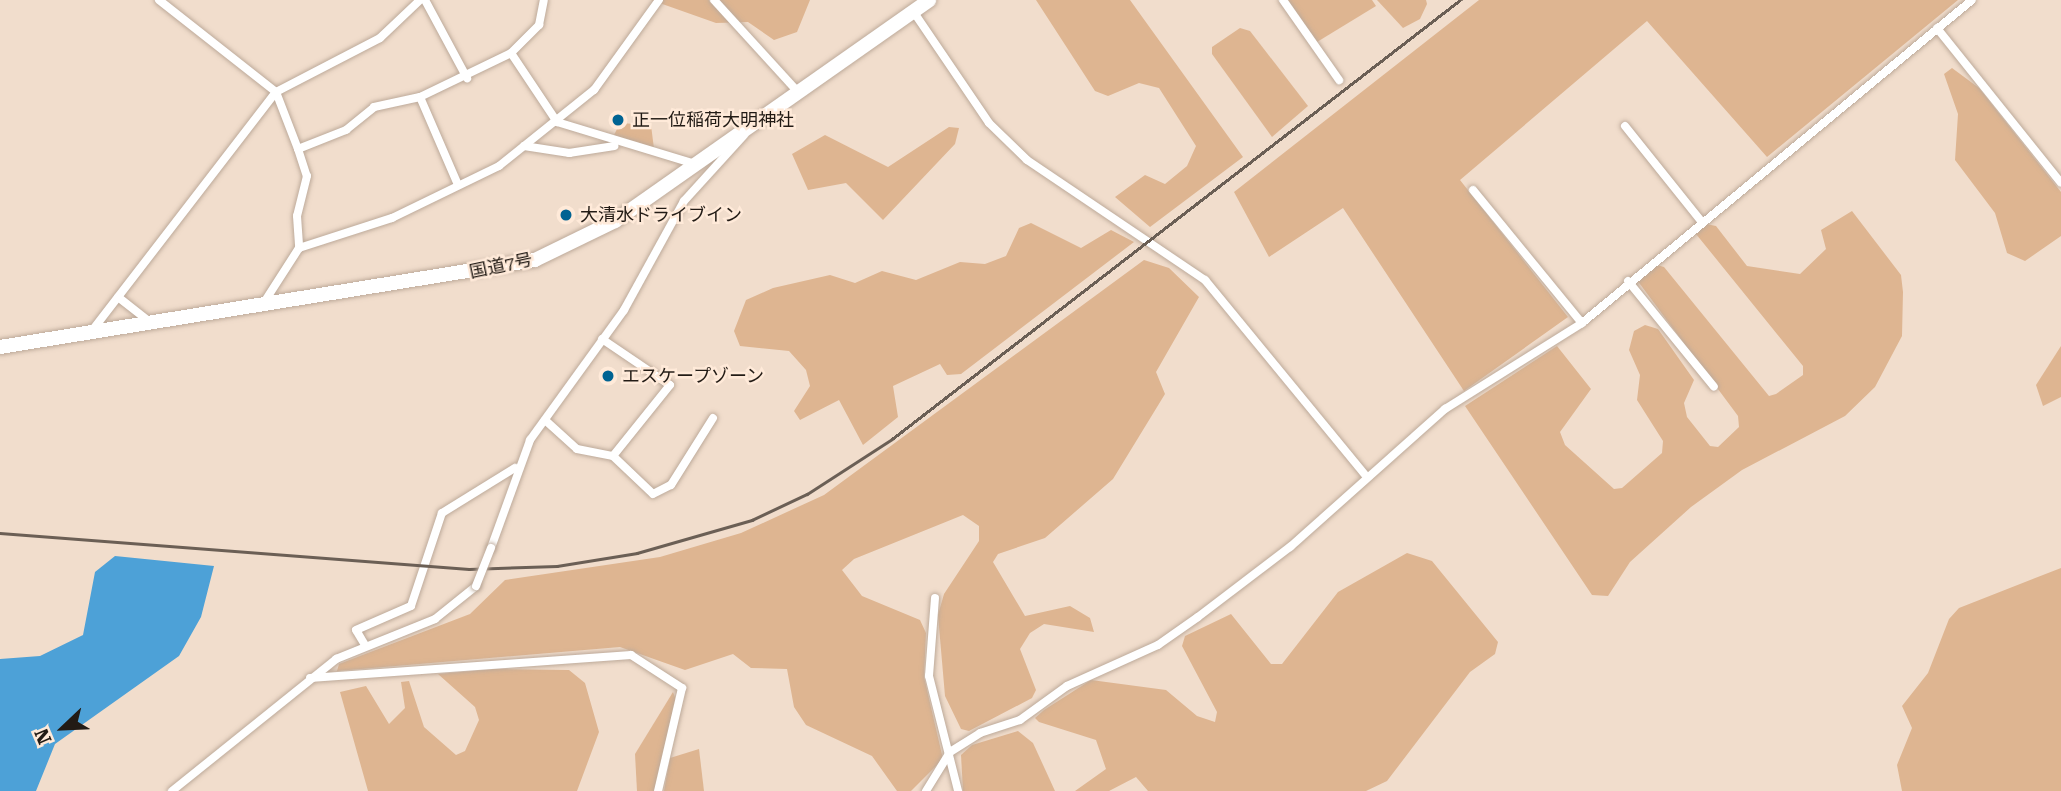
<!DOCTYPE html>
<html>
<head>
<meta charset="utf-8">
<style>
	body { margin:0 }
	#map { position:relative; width:2061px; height:791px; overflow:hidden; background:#f1ddcc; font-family:"Roboto Serif","Noto Sans JP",serif }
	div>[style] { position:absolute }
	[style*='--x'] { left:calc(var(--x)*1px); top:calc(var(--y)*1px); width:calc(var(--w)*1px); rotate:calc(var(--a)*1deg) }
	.green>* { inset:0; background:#deb591 }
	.water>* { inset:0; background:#4da1d7 }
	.roads { filter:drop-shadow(0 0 2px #bdaa9a) drop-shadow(0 0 2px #bdaa9a) }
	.minor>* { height:8px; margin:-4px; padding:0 4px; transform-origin:4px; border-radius:4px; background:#fff }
	.trunk>* { height:14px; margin:-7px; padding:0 7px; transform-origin:7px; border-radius:7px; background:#fff }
	.rail>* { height:2.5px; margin:-1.25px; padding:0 1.25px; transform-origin:1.25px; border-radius:1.25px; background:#6b5f55 }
	.bridges { filter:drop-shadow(0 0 2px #bdaa9a) drop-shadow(0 0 2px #bdaa9a) }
	.minor-bridge>* { height:8px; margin:-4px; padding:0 4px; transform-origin:4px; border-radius:4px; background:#fff }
	.dots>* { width:19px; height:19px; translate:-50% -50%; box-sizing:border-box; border:4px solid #ffead9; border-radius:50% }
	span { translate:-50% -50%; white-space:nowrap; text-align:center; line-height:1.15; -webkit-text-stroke:5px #ffead9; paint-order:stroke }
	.poi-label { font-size:18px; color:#221b15 }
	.left { translate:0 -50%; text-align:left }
	.street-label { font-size:18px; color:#221b15 }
	.north { position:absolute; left:28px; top:693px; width:70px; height:70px; -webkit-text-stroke:5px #ffead9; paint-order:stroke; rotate:247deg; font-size:19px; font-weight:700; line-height:28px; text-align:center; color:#221b15 }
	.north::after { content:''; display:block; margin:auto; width:24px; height:32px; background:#221b15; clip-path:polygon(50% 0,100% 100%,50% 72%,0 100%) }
</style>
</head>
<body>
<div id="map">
	<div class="green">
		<div style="clip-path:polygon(651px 0,810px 0,797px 32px,774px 40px,748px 22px,716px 23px)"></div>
		<div style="clip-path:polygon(1036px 0,1130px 0,1243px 157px,1150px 227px,1115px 197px,1145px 175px,1165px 184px,1187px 166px,1196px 146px,1159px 88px,1139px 83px,1108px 96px,1095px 91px)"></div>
		<div style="clip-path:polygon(1288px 0,1372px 0,1376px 6px,1317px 42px)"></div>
		<div style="clip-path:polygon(1377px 0,1426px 0,1427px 4px,1420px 19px,1403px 28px)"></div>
		<div style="clip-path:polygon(1479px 0,1958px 0,1767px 157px,1647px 21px,1460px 180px,1568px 317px,1464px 391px,1343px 208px,1269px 257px,1234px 192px)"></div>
		<div style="clip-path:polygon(1240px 28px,1250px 31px,1308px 106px,1272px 137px,1212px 54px,1212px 47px)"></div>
		<div style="clip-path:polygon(1952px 68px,1979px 88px,2061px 192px,2061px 236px,2025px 261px,2007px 253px,1995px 213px,1955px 160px,1958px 114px,1944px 74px)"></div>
		<div style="clip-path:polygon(620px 123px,651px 125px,654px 149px,612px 139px)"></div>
		<div style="clip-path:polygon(949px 127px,959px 128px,955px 144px,883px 220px,846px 183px,808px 190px,792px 154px,825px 135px,888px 167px)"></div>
		<div style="clip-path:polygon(1852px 211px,1901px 275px,1903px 292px,1902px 336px,1875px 387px,1845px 416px,1742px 470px,1691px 507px,1630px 562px,1608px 596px,1592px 595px,1465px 406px,1557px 346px,1591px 389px,1560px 432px,1565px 445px,1614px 489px,1622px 488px,1662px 453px,1663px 441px,1637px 400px,1640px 375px,1629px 350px,1634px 331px,1645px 325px,1658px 329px,1694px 380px,1684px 403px,1687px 417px,1710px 446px,1718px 447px,1739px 427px,1738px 416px,1637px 280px,1657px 265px,1664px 267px,1769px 396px,1776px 394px,1803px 375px,1803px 366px,1696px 234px,1706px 224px,1716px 226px,1747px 266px,1800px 274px,1826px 249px,1821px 230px)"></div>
		<div style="clip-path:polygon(1031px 223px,1081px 248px,1111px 230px,1134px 242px,961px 374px,947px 375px,940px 364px,893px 386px,898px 417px,863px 445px,839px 400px,800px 420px,794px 411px,810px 386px,806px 370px,789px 351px,740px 346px,734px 331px,746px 300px,773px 288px,830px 275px,855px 283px,882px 271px,916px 280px,960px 262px,985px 264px,1006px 256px,1019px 228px)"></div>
		<div style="clip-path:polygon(1144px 260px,1169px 268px,1199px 297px,1156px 372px,1165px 394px,1113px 479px,1045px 538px,998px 554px,993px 562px,1025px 616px,1070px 606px,1090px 618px,1094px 632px,1044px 624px,1030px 633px,1020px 649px,1036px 690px,1032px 698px,969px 731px,961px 729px,945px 696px,938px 615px,944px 594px,979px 541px,979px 526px,963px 515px,854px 559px,842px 570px,862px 596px,920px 620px,926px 633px,924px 677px,943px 759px,911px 791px,897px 791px,872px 756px,806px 725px,794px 707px,787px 669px,751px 668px,733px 654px,685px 670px,620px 647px,337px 671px,339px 664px,470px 614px,505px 580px,660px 557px,741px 533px,824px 495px)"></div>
		<div style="clip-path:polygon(2061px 346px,2061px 397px,2043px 406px,2036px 385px)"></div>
		<div style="clip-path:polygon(1407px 553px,1432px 561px,1498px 642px,1495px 654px,1470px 672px,1387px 781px,1366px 791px,1148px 791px,1136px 777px,1109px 791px,1075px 791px,1106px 769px,1096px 740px,1039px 722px,1035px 718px,1044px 710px,1091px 680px,1166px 690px,1197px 716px,1215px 722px,1217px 712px,1182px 646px,1185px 636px,1231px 614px,1271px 664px,1282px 664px,1338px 592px)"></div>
		<div style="clip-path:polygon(2061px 568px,2061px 791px,1902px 791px,1897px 765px,1912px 728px,1902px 706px,1928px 673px,1949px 619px,1959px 608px)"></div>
		<div style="clip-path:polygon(495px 669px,569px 670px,585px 683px,599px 732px,577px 791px,368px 791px,340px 692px,366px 686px,389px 724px,405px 708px,401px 682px,409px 681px,424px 727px,456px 755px,465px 751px,479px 720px,475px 707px,438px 674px)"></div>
		<div style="clip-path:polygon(673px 692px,676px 700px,656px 791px,637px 791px,635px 754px)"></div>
		<div style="clip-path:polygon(1018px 731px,1033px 743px,1055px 791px,963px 791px,961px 755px,972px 745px)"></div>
		<div style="clip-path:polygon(699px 749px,704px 791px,664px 791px,670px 758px)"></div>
	</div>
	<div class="water">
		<div style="clip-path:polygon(115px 556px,214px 566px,201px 617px,179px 656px,55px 744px,36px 791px,0 791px,0 659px,40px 656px,83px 635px,95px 572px)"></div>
	</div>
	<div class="roads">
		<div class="minor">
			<div style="--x:159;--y:0;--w:149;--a:38.2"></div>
			<div style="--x:276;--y:92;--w:61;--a:68.9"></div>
			<div style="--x:298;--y:149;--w:28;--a:72"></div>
			<div style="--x:307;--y:176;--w:41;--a:104"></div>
			<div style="--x:297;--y:216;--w:32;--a:86"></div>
			<div style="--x:299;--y:248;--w:67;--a:122.7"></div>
			<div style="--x:425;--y:0;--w:89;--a:61.7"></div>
			<div style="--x:714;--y:0;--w:125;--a:47.6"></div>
			<div style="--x:1283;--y:0;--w:98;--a:55"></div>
			<div style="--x:913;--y:11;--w:135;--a:55.8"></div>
			<div style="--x:989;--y:123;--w:53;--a:44.2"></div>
			<div style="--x:1027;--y:160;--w:215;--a:34"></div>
			<div style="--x:1205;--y:280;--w:252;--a:50.6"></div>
			<div style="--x:1937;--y:28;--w:198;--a:51.3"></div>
			<div style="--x:511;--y:53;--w:83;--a:56.3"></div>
			<div style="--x:557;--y:122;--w:144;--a:16.9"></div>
			<div style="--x:420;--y:97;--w:96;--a:66.6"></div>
			<div style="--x:1625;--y:126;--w:122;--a:51.3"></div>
			<div style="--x:524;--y:146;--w:46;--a:8.8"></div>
			<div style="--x:569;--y:153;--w:46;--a:-8.8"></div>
			<div style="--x:298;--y:149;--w:52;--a:-21.6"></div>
			<div style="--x:346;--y:130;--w:36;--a:-39"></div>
			<div style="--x:374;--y:107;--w:47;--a:-12.3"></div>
			<div style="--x:420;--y:97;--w:101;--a:-25.8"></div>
			<div style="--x:511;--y:53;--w:40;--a:-45"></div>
			<div style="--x:539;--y:25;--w:25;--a:-79"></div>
			<div style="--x:1473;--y:190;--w:172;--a:50.7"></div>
			<div style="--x:299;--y:248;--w:98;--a:-17.9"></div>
			<div style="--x:392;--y:218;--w:119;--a:-25.9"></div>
			<div style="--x:499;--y:166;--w:122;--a:-38.7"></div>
			<div style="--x:594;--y:90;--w:111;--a:-54.2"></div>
			<div style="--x:1628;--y:281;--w:136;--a:50.9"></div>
			<div style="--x:118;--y:297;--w:42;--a:38.2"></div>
			<div style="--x:91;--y:332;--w:303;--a:-52.4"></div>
			<div style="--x:276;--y:92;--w:117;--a:-27.4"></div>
			<div style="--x:380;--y:38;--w:55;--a:-43.5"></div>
			<div style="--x:602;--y:339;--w:82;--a:34.1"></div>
			<div style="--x:670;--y:385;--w:91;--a:128.8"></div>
			<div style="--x:545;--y:420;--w:43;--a:42.2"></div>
			<div style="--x:577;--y:449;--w:37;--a:11"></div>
			<div style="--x:613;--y:456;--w:55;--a:43.5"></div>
			<div style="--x:653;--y:494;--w:20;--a:-27"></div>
			<div style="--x:671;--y:485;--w:79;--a:-57.9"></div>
			<div style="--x:491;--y:548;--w:115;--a:-70.1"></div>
			<div style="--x:530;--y:440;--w:160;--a:-54.1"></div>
			<div style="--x:624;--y:310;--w:124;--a:-61.2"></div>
			<div style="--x:684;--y:201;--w:89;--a:-47.7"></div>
			<div style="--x:935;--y:598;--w:78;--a:94.4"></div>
			<div style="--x:929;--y:676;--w:119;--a:75.8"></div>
			<div style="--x:365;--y:645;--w:17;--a:-121"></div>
			<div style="--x:356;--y:630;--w:60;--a:-23.6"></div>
			<div style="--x:411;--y:606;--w:98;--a:-71.6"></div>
			<div style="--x:442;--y:513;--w:86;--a:-31.7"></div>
			<div style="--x:310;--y:678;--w:322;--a:-4.1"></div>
			<div style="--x:631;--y:655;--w:61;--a:32.9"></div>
			<div style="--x:682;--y:688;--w:106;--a:103.1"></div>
			<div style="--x:172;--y:791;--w:211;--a:-38.8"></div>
			<div style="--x:336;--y:659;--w:107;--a:-22"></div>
			<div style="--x:435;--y:619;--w:53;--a:-38.8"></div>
			<div style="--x:926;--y:791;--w:46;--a:-58.4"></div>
			<div style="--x:950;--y:752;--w:36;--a:-32"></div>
			<div style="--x:980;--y:733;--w:42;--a:-18"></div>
			<div style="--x:1020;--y:720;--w:58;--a:-35.9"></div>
			<div style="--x:1067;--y:686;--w:100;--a:-24.3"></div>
			<div style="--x:1158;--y:645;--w:49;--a:-35"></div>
			<div style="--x:1198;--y:617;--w:116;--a:-37.3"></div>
			<div style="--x:1290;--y:547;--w:208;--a:-41.7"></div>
			<div style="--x:1445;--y:409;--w:162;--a:-32.1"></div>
			<div style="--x:1582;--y:323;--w:506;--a:-39.63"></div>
		</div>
		<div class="trunk">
			<div style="--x:0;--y:347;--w:542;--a:-9.24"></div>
			<div style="--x:535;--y:260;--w:89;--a:-26"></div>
			<div style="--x:615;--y:221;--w:384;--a:-35.1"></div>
		</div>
	</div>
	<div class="rail">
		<div style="--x:0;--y:533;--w:470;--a:4.4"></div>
		<div style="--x:469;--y:569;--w:88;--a:-2"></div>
		<div style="--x:557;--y:566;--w:81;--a:-9.2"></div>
		<div style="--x:637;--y:553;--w:120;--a:-16"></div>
		<div style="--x:752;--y:520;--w:61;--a:-25.3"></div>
		<div style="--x:807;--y:494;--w:101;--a:-32.9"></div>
		<div style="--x:892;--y:439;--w:718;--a:-37.7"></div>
	</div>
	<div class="bridges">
		<div class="minor-bridge">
			<div style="--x:476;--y:586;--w:41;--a:-68.5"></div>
		</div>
	</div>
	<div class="dots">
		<div style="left:618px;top:120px;background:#006392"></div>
		<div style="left:566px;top:215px;background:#006392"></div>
		<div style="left:608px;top:376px;background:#006392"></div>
	</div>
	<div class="poi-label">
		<span class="left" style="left:632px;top:120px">正一位稲荷大明神社</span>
		<span class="left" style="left:580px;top:215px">大清水ドライブイン</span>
		<span class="left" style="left:622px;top:376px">エスケープゾーン</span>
	</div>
	<div class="street-label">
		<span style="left:501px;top:266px;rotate:-12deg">国道7号</span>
	</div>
	<div class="north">N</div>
</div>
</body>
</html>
